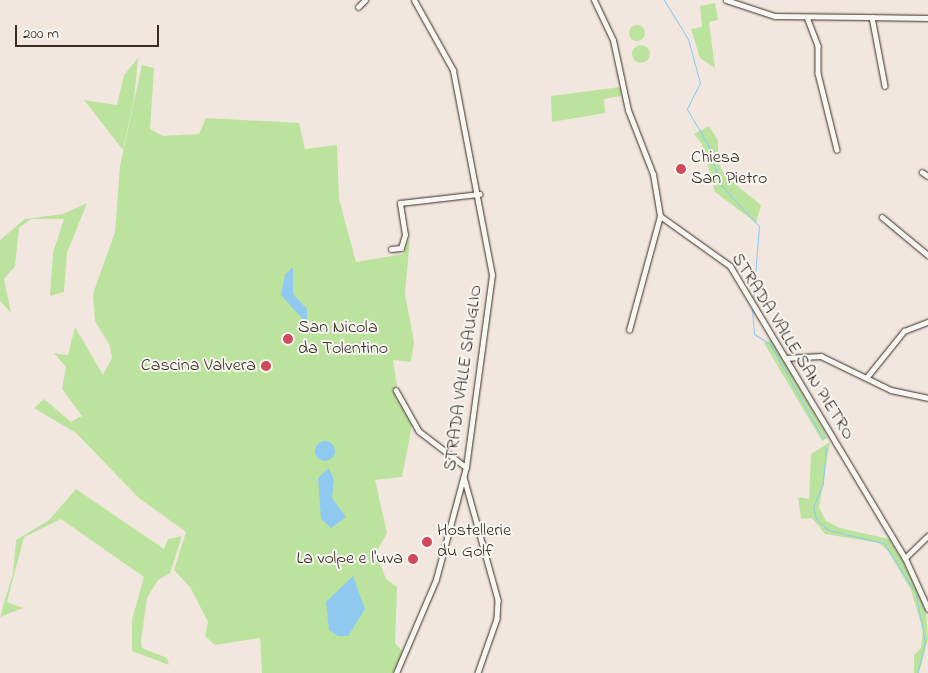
<!DOCTYPE html>
<html>
<head>
<meta charset="utf-8">
<style>
	body { margin:0 }
	#map { position:relative; width:928px; height:673px; overflow:hidden; background:#f1e7df; font-family:"Indie Flower",sans-serif }
	div>[style] { position:absolute }
	[style*='--x'] { left:calc(var(--x)*1px); top:calc(var(--y)*1px); width:calc(var(--w)*1px); rotate:calc(var(--a)*1deg) }
	.green>* { inset:0; background:#bce39e }
	.round { border-radius:50% }
	.water>* { inset:0; background:#8fc9ef }
	.stream>* { height:1px; margin:-0.5px; padding:0 0.5px; transform-origin:0.5px; border-radius:0.5px; background:#8fc9ef }
	.roads { filter:drop-shadow(0 0 1px #3b2a1e) drop-shadow(0 0 1px #3b2a1e) }
	.minor>* { height:4.5px; margin:-2.25px; padding:0 2.25px; transform-origin:2.25px; border-radius:2.25px; background:#f6f6f2 }
	.tertiary>* { height:5px; margin:-2.5px; padding:0 2.5px; transform-origin:2.5px; border-radius:2.5px; background:#f6f6f2 }
	.dots>* { width:14px; height:14px; translate:-50% -50%; box-sizing:border-box; border:2px solid #f6f6f2; border-radius:50% }
	span { translate:-50% -50%; white-space:nowrap; text-align:center; line-height:1.15; -webkit-text-stroke:4px #f6f6f2; paint-order:stroke }
	.poi-label { font-size:18px; color:#3b2a1e }
	.left { translate:0 -50%; text-align:left }
	.right { translate:-100% -50%; text-align:right }
	.street-label { font-size:18px; color:#3b2a1e }
	.scale { position:absolute; left:15px; top:25px; width:144px; height:22px; box-sizing:border-box; border:2px solid #3b2a1e; border-top:0; padding-left:6px; font-size:15px; line-height:18px; white-space:nowrap; color:#3b2a1e; -webkit-text-stroke:4px #f6f6f2; paint-order:stroke }
</style>
</head>
<body>
<div id="map">
	<div class="green">
		<div style="clip-path:polygon(715px 3px,718px 20px,709px 22px,715px 68px,700px 58px,691px 29px,702px 27px,700px 6px)"></div>
		<div class="round" style="left:629px;top:25px;width:16px;height:16px"></div>
		<div class="round" style="left:632px;top:45px;width:18px;height:18px"></div>
		<div style="clip-path:polygon(138px 58px,134px 100px,123px 150px,84px 100px,117px 105px,124px 75px)"></div>
		<div style="clip-path:polygon(142px 65px,154px 68px,150px 129px,163px 136px,199px 134px,206px 118px,299px 123px,305px 149px,337px 145px,339px 199px,356px 262px,403px 254px,410px 238px,405px 294px,414px 342px,411px 362px,393px 360px,397px 386px,393px 392px,412px 425px,402px 477px,375px 480px,387px 533px,376px 553px,386px 579px,397px 587px,395px 643px,403px 652px,393px 673px,262px 673px,260px 638px,215px 645px,205px 636px,208px 622px,190px 587px,174px 570px,186px 532px,139px 498px,76px 433px,34px 408px,44px 399px,71px 422px,82px 416px,62px 389px,66px 367px,54px 353px,68px 355px,75px 327px,103px 375px,112px 358px,110px 346px,95px 321px,93px 294px,115px 232px,120px 166px)"></div>
		<div style="clip-path:polygon(620px 87px,621px 96px,604px 99px,605px 113px,552px 122px,551px 96px)"></div>
		<div style="clip-path:polygon(709px 126px,718px 140px,718px 162px,725px 176px,761px 205px,756px 223px,715px 192px,702px 144px,694px 134px)"></div>
		<div style="clip-path:polygon(87px 203px,67px 253px,64px 292px,50px 296px,53px 253px,64px 219px,31px 219px,19px 228px,15px 266px,4px 279px,11px 313px,0 301px,0 240px,25px 219px,63px 214px)"></div>
		<div style="clip-path:polygon(771px 340px,824px 431px,827px 438px,822px 441px,764px 343px)"></div>
		<div style="clip-path:polygon(830px 442px,819px 508px,826px 521px,840px 528px,889px 539px,902px 560px,926px 611px,928px 639px,919px 673px,914px 673px,914px 655px,921px 648px,923px 630px,911px 590px,888px 551px,879px 543px,825px 534px,812px 518px,801px 519px,798px 497px,809px 499px,811px 454px)"></div>
		<div style="clip-path:polygon(76px 489px,164px 549px,168px 539px,182px 536px,170px 573px,158px 580px,147px 598px,141px 641px,142px 648px,167px 658px,169px 665px,132px 651px,132px 620px,144px 577px,61px 519px,24px 537px,7px 602px,23px 608px,0 617px,13px 573px,16px 540px,49px 520px)"></div>
	</div>
	<div class="water">
		<div style="clip-path:polygon(293px 267px,293px 294px,307px 309px,307px 324px,281px 295px,285px 275px)"></div>
		<div class="round" style="left:315px;top:441px;width:20px;height:20px"></div>
		<div style="clip-path:polygon(329px 468px,334px 480px,332px 498px,346px 517px,331px 528px,321px 519px,318px 478px)"></div>
		<div style="clip-path:polygon(353px 576px,365px 609px,348px 636px,338px 636px,329px 630px,326px 602px)"></div>
	</div>
	<div class="stream">
		<div style="--x:664;--y:0;--w:46;--a:58.4"></div>
		<div style="--x:688;--y:39;--w:46;--a:74.7"></div>
		<div style="--x:700;--y:83;--w:29;--a:117"></div>
		<div style="--x:687;--y:109;--w:42;--a:59.7"></div>
		<div style="--x:708;--y:145;--w:41;--a:72.9"></div>
		<div style="--x:720;--y:184;--w:57;--a:47.1"></div>
		<div style="--x:759;--y:226;--w:74;--a:94.6"></div>
		<div style="--x:752;--y:310;--w:24;--a:85"></div>
		<div style="--x:754;--y:334;--w:19;--a:32"></div>
		<div style="--x:770;--y:344;--w:109;--a:60.8"></div>
		<div style="--x:826;--y:447;--w:37;--a:95"></div>
		<div style="--x:823;--y:484;--w:24;--a:114"></div>
		<div style="--x:813;--y:506;--w:13;--a:77"></div>
		<div style="--x:816;--y:519;--w:16;--a:43"></div>
		<div style="--x:828;--y:530;--w:57;--a:13.1"></div>
		<div style="--x:884;--y:543;--w:54;--a:57.8"></div>
		<div style="--x:916;--y:595;--w:48;--a:79.2"></div>
		<div style="--x:925;--y:642;--w:32;--a:104"></div>
	</div>
	<div class="roads">
		<div class="minor">
			<div style="--x:726;--y:0;--w:52;--a:18.1"></div>
			<div style="--x:775;--y:16;--w:153;--a:0.7"></div>
			<div style="--x:358;--y:7;--w:10;--a:-45"></div>
			<div style="--x:807;--y:17;--w:31;--a:69"></div>
			<div style="--x:818;--y:46;--w:27;--a:90"></div>
			<div style="--x:818;--y:73;--w:79;--a:76.1"></div>
			<div style="--x:872;--y:17;--w:70;--a:79.3"></div>
			<div style="--x:922;--y:172;--w:7;--a:34"></div>
			<div style="--x:882;--y:217;--w:60;--a:39.6"></div>
			<div style="--x:391;--y:249;--w:10;--a:-6"></div>
			<div style="--x:401;--y:248;--w:14;--a:-73"></div>
			<div style="--x:405;--y:235;--w:32;--a:-99"></div>
			<div style="--x:400;--y:203;--w:80;--a:-6.5"></div>
			<div style="--x:629;--y:330;--w:118;--a:-74.8"></div>
			<div style="--x:785;--y:358;--w:36;--a:-3"></div>
			<div style="--x:821;--y:356;--w:78;--a:25.9"></div>
			<div style="--x:891;--y:390;--w:38;--a:12"></div>
			<div style="--x:867;--y:377;--w:59;--a:-51.2"></div>
			<div style="--x:904;--y:331;--w:26;--a:-21"></div>
			<div style="--x:396;--y:390;--w:47;--a:60.7"></div>
			<div style="--x:419;--y:431;--w:59;--a:37.5"></div>
			<div style="--x:464;--y:477;--w:128;--a:74.5"></div>
			<div style="--x:498;--y:600;--w:19;--a:93"></div>
			<div style="--x:497;--y:619;--w:57;--a:109.4"></div>
			<div style="--x:905;--y:558;--w:32;--a:-44"></div>
		</div>
		<div class="tertiary">
			<div style="--x:594;--y:0;--w:44;--a:64.6"></div>
			<div style="--x:613;--y:40;--w:72;--a:77.9"></div>
			<div style="--x:628;--y:110;--w:69;--a:68.7"></div>
			<div style="--x:653;--y:174;--w:43;--a:80.5"></div>
			<div style="--x:660;--y:216;--w:86;--a:35.5"></div>
			<div style="--x:730;--y:266;--w:340;--a:59.1"></div>
			<div style="--x:905;--y:558;--w:56;--a:65.7"></div>
			<div style="--x:396;--y:673;--w:102;--a:-66.9"></div>
			<div style="--x:436;--y:579;--w:116;--a:-75"></div>
			<div style="--x:466;--y:467;--w:194;--a:-82.3"></div>
			<div style="--x:492;--y:275;--w:209;--a:-100.8"></div>
			<div style="--x:453;--y:70;--w:80;--a:-119.1"></div>
		</div>
	</div>
	<div class="dots">
		<div style="left:681px;top:169px;background:#d1495b"></div>
		<div style="left:288px;top:339px;background:#d1495b"></div>
		<div style="left:266px;top:366px;background:#d1495b"></div>
		<div style="left:427px;top:542px;background:#d1495b"></div>
		<div style="left:413px;top:559px;background:#d1495b"></div>
	</div>
	<div class="poi-label">
		<span class="left" style="left:691px;top:169px">Chiesa<br>San Pietro</span>
		<span class="left" style="left:298px;top:339px">San Nicola<br>da Tolentino</span>
		<span class="right" style="left:256px;top:366px">Cascina Valvera</span>
		<span class="left" style="left:437px;top:542px">Hostellerie<br>du Golf</span>
		<span class="right" style="left:403px;top:559px">La volpe e l'uva</span>
	</div>
	<div class="street-label">
		<span style="left:792px;top:347px;rotate:58deg">STRADA VALLE SAN PIETRO</span>
		<span style="left:464px;top:378px;rotate:-82deg">STRADA VALLE SAUGLIO</span>
	</div>
	<div class="scale">200 m</div>
</div>
</body>
</html>
